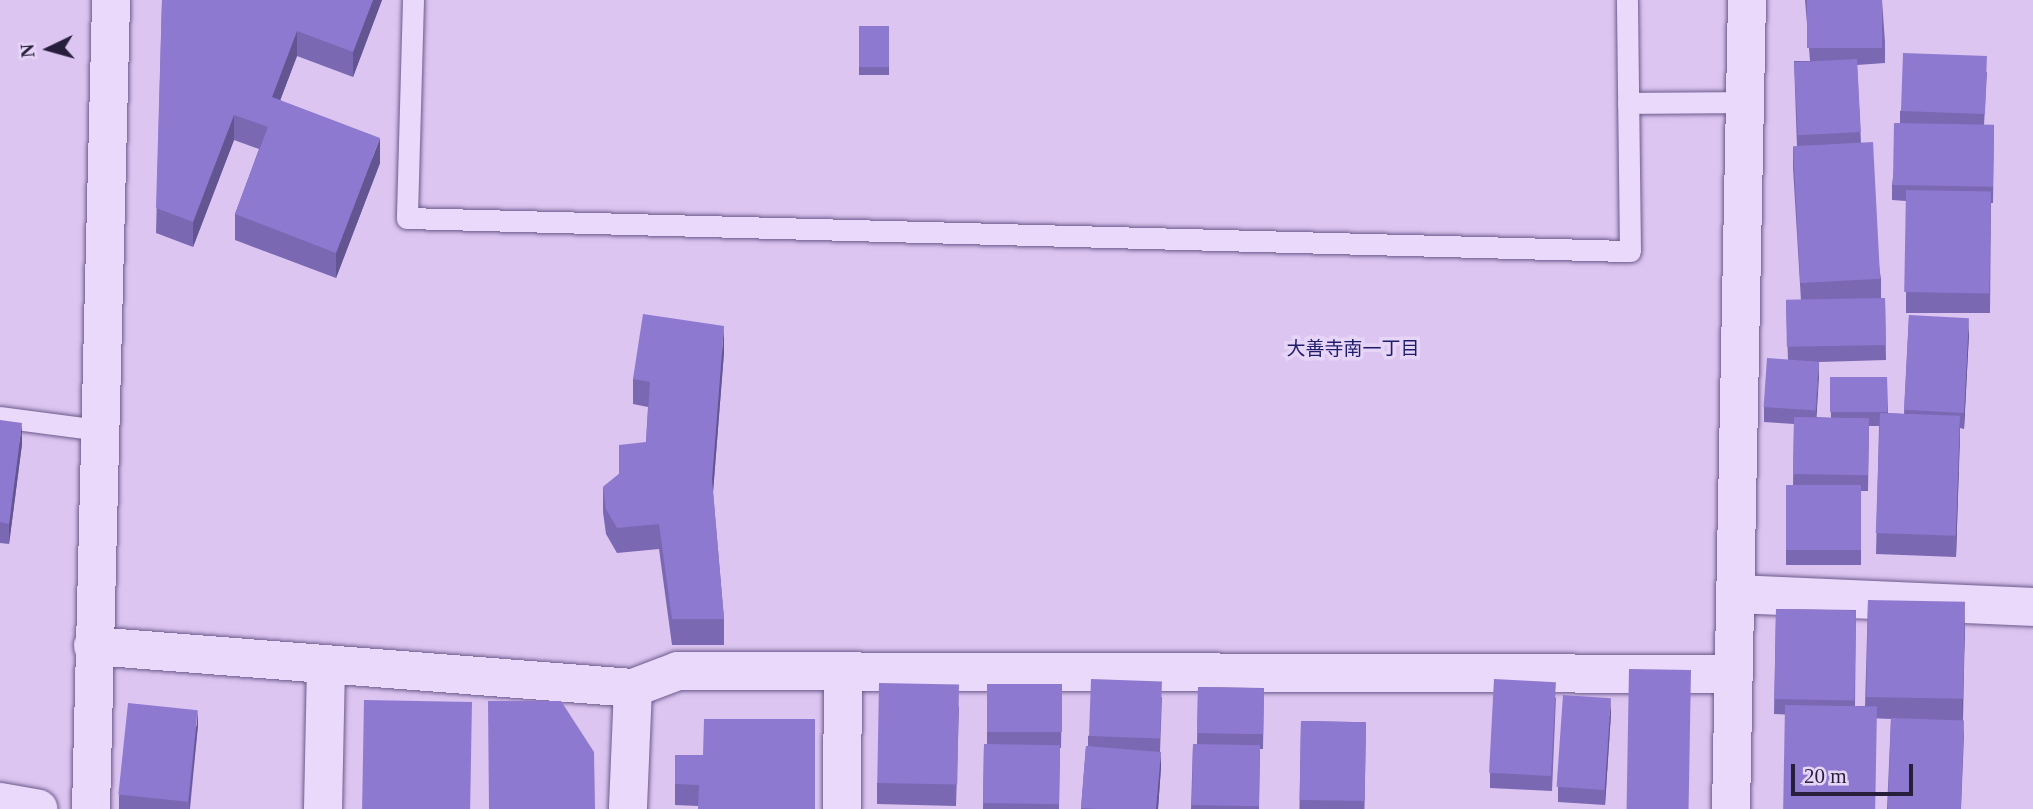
<!DOCTYPE html>
<html>
<head>
<meta charset="utf-8">
<style>
	body { margin:0 }
	#map { position:relative; width:2033px; height:809px; overflow:hidden; background:#dcc5f0; font-family:"Times New Roman","Noto Sans JP",serif }
	div>[style] { position:absolute }
	[style*='--x'] { left:calc(var(--x)*1px); top:calc(var(--y)*1px); width:calc(var(--w)*1px); rotate:calc(var(--a)*1deg) }
	.roads { filter:drop-shadow(0 0 2px #6c5a8d) drop-shadow(0 0 2px #6c5a8d) }
	.service>* { height:21px; margin:-10.5px; padding:0 10.5px; transform-origin:10.5px; border-radius:10.5px; background:#ead9fa }
	.minor>* { height:38px; margin:-19px; padding:0 19px; transform-origin:19px; border-radius:19px; background:#ead9fa }
	.wall>* { inset:0; background:#7a68b3; transform-origin:0 0 }
	.shaded-wall>* { inset:0; background:#635592 }
	.building>* { inset:0; background:#8e79d0; transform-origin:0 0 }
	span { translate:-50% -50%; white-space:nowrap; text-align:center; line-height:1.15; -webkit-text-stroke:7px #e7d5f7; paint-order:stroke }
	.neighbourhood-label { font-size:19px; color:#1e1c6b }
	.north { position:absolute; left:14px; top:14px; width:70px; height:70px; -webkit-text-stroke:5px #e7d5f7; paint-order:stroke; rotate:265deg; font-size:19px; font-weight:700; line-height:28px; text-align:center; color:#271e3c }
	.north::after { content:''; display:block; margin:auto; width:24px; height:32px; background:#271e3c; clip-path:polygon(50% 0,100% 100%,50% 72%,0 100%) }
	.scale { position:absolute; left:1791px; top:764px; width:122px; height:32px; box-sizing:border-box; border:4px solid #271e3c; border-top:0; padding-left:9px; font-size:21px; line-height:24px; white-space:nowrap; color:#271e3c; -webkit-text-stroke:5px #e7d5f7; paint-order:stroke }
</style>
</head>
<body>
<div id="map">
	<div class="roads">
		<div class="service">
			<div style="--x:413;--y:0;--w:218;--a:91.6"></div>
			<div style="--x:407;--y:218;--w:1223;--a:1.55"></div>
			<div style="--x:1630;--y:251;--w:251;--a:-90.7"></div>
			<div style="--x:1628;--y:103;--w:117;--a:-0.5"></div>
			<div style="--x:0;--y:417;--w:100;--a:7.5"></div>
		</div>
		<div class="minor">
			<div style="--x:1737;--y:594;--w:296;--a:2.5"></div>
			<div style="--x:93;--y:646;--w:542;--a:4.45"></div>
			<div style="--x:633;--y:688;--w:121;--a:92.4"></div>
			<div style="--x:633;--y:688;--w:48;--a:-20.7"></div>
			<div style="--x:678;--y:671;--w:1055;--a:0.16"></div>
			<div style="--x:0;--y:802;--w:39;--a:10"></div>
			<div style="--x:91;--y:809;--w:809;--a:-88.58"></div>
			<div style="--x:323;--y:809;--w:145;--a:-88.8"></div>
			<div style="--x:842;--y:809;--w:135;--a:-89.6"></div>
			<div style="--x:1731;--y:809;--w:809;--a:-88.87"></div>
		</div>
	</div>
	<div class="wall">
		<div style="clip-path:polygon(162px 0,382px 0,353px 77px,297px 56px,280px 100px,380px 163px,336px 278px,235px 240px,235px 214px,259px 149px,234px 140px,193px 247px,156px 233px)"></div>
		<div style="clip-path:polygon(1805px 0,1882px 0,1885px 42px,1885px 63px,1857px 65px,1861px 143px,1881px 279px,1881px 298px,1885px 298px,1886px 360px,1819px 362px,1816px 417px,1831px 418px,1830px 377px,1887px 377px,1888px 413px,1904px 414px,1909px 315px,1969px 333px,1964px 429px,1960px 428px,1956px 557px,1876px 554px,1879px 426px,1869px 426px,1868px 491px,1861px 491px,1861px 565px,1786px 565px,1786px 486px,1793px 486px,1794px 424px,1764px 422px,1764px 407px,1788px 360px,1786px 302px,1801px 301px,1793px 168px,1793px 147px,1797px 147px,1794px 61px,1810px 61px)"></div>
		<div style="left:859px;top:26px;width:30px;height:49px"></div>
		<div style="clip-path:polygon(1987px 72px,1984px 125px,1994px 125px,1993px 203px,1991px 203px,1990px 313px,1906px 313px,1906px 201px,1892px 200px,1892px 185px,1900px 123px,1900px 111px)"></div>
		<div style="clip-path:polygon(724px 352px,713px 492px,724px 619px,724px 645px,672px 645px,659px 549px,617px 553px,606px 534px,603px 512px,603px 487px,619px 474px,646px 442px,648px 407px,633px 404px,633px 379px)"></div>
		<div style="clip-path:polygon(0 420px,22px 444px,9px 544px,0 543px)"></div>
		<div style="clip-path:polygon(1868px 600px,1965px 623px,1963px 721px,1964px 736px,1961px 809px,1887px 809px,1891px 719px,1774px 714px,1776px 609px,1856px 610px,1855px 706px,1865px 706px)"></div>
		<div style="clip-path:polygon(987px 684px,1062px 684px,1061px 748px,1060px 748px,1059px 809px,983px 809px,984px 744px,987px 744px)"></div>
		<div style="clip-path:polygon(1198px 687px,1264px 688px,1263px 749px,1260px 749px,1259px 809px,1191px 809px,1193px 744px,1197px 744px)"></div>
		<div style="clip-path:polygon(1162px 697px,1160px 752px,1161px 767px,1158px 809px,1081px 809px,1086px 746px,1088px 746px,1088px 736px)"></div>
		<div style="clip-path:polygon(1556px 697px,1552px 791px,1490px 788px,1490px 773px)"></div>
		<div style="clip-path:polygon(959px 706px,956px 806px,877px 804px,877px 783px)"></div>
		<div style="clip-path:polygon(1611px 713px,1605px 805px,1558px 802px,1558px 787px)"></div>
		<div style="clip-path:polygon(815px 719px,698px 806px,675px 805px,675px 755px,703px 755px)"></div>
		<div style="left:1301px;top:721px;width:65px;height:88px;rotate:1deg"></div>
		<div style="clip-path:polygon(198px 725px,190px 809px,119px 809px,119px 795px)"></div>
	</div>
	<div class="shaded-wall">
		<div style="clip-path:polygon(373px 0,382px 0,353px 77px,353px 52px)"></div>
		<div style="clip-path:polygon(297px 31px,297px 56px,272px 122px,272px 97px)"></div>
		<div style="clip-path:polygon(234px 115px,234px 140px,193px 247px,193px 222px)"></div>
		<div style="clip-path:polygon(380px 138px,380px 163px,336px 278px,336px 253px)"></div>
		<div style="clip-path:polygon(1969px 318px,1969px 333px,1964px 429px,1964px 414px)"></div>
		<div style="clip-path:polygon(724px 326px,724px 352px,712px 505px,712px 479px)"></div>
		<div style="clip-path:polygon(1819px 362px,1819px 377px,1816px 425px,1816px 410px)"></div>
		<div style="clip-path:polygon(1960px 416px,1960px 437px,1956px 557px,1956px 536px)"></div>
		<div style="clip-path:polygon(22px 423px,22px 444px,9px 544px,9px 524px)"></div>
		<div style="clip-path:polygon(1965px 602px,1965px 623px,1962px 721px,1962px 700px)"></div>
		<div style="clip-path:polygon(1611px 698px,1611px 713px,1605px 805px,1605px 790px)"></div>
		<div style="clip-path:polygon(198px 710px,198px 725px,189px 809px,189px 802px)"></div>
		<div style="clip-path:polygon(1161px 752px,1161px 767px,1158px 809px,1156px 809px)"></div>
	</div>
	<div class="building">
		<div style="clip-path:polygon(162px 0,373px 0,353px 52px,297px 31px,272px 97px,380px 138px,336px 253px,235px 214px,268px 127px,234px 115px,193px 222px,156px 208px)"></div>
		<div style="left:1807px;top:0;width:75px;height:48px"></div>
		<div style="left:859px;top:26px;width:30px;height:41px"></div>
		<div style="left:1903px;top:53px;width:84px;height:58px;rotate:2deg"></div>
		<div style="left:1857px;top:59px;width:73px;height:63px;rotate:87deg"></div>
		<div style="left:1894px;top:123px;width:100px;height:62px;rotate:1deg"></div>
		<div style="left:1873px;top:142px;width:137px;height:80px;rotate:87deg"></div>
		<div style="left:1906px;top:190px;width:85px;height:102px;rotate:1deg"></div>
		<div style="left:1885px;top:298px;width:47px;height:99px;rotate:89deg"></div>
		<div style="clip-path:polygon(643px 314px,724px 326px,712px 479px,724px 619px,672px 619px,659px 524px,617px 528px,606px 509px,603px 487px,619px 474px,619px 445px,646px 442px,650px 382px,633px 379px)"></div>
		<div style="left:1909px;top:315px;width:60px;height:95px;rotate:3deg"></div>
		<div style="left:1767px;top:358px;width:52px;height:49px;rotate:4deg"></div>
		<div style="left:1830px;top:377px;width:57px;height:35px"></div>
		<div style="left:1880px;top:413px;width:80px;height:120px;rotate:2deg"></div>
		<div style="left:1794px;top:417px;width:75px;height:57px;rotate:1deg"></div>
		<div style="clip-path:polygon(0 420px,22px 423px,9px 524px,0 522px)"></div>
		<div style="left:1861px;top:485px;width:65px;height:75px;rotate:90deg"></div>
		<div style="left:1868px;top:600px;width:97px;height:97px;rotate:1deg"></div>
		<div style="left:1776px;top:609px;width:80px;height:90px;rotate:1deg"></div>
		<div style="left:1629px;top:669px;width:62px;height:140px;rotate:1deg"></div>
		<div style="left:1091px;top:679px;width:71px;height:57px;rotate:2deg"></div>
		<div style="left:1494px;top:679px;width:62px;height:94px;rotate:3deg"></div>
		<div style="left:879px;top:683px;width:80px;height:100px;rotate:1deg"></div>
		<div style="left:987px;top:684px;width:75px;height:48px"></div>
		<div style="left:1198px;top:687px;width:66px;height:46px;rotate:1deg"></div>
		<div style="left:1563px;top:695px;width:48px;height:92px;rotate:4deg"></div>
		<div style="left:364px;top:700px;width:108px;height:109px;rotate:1deg"></div>
		<div style="clip-path:polygon(488px 701px,561px 701px,594px 752px,595px 809px,489px 809px)"></div>
		<div style="left:128px;top:703px;width:70px;height:92px;rotate:6deg"></div>
		<div style="left:1785px;top:705px;width:92px;height:104px;rotate:1deg"></div>
		<div style="left:1891px;top:718px;width:73px;height:91px;rotate:2deg"></div>
		<div style="clip-path:polygon(704px 719px,815px 719px,815px 809px,698px 809px,699px 785px,675px 784px,675px 755px,703px 755px)"></div>
		<div style="left:1301px;top:721px;width:65px;height:79px;rotate:1deg"></div>
		<div style="left:984px;top:744px;width:76px;height:59px;rotate:1deg"></div>
		<div style="left:1193px;top:744px;width:67px;height:61px;rotate:1deg"></div>
		<div style="clip-path:polygon(1086px 746px,1161px 752px,1156px 809px,1097px 809px,1081px 808px)"></div>
	</div>
	<div class="neighbourhood-label">
		<span style="left:1353px;top:349px">大善寺南一丁目</span>
	</div>
	<div class="north">N</div>
	<div class="scale">20 m</div>
</div>
</body>
</html>
